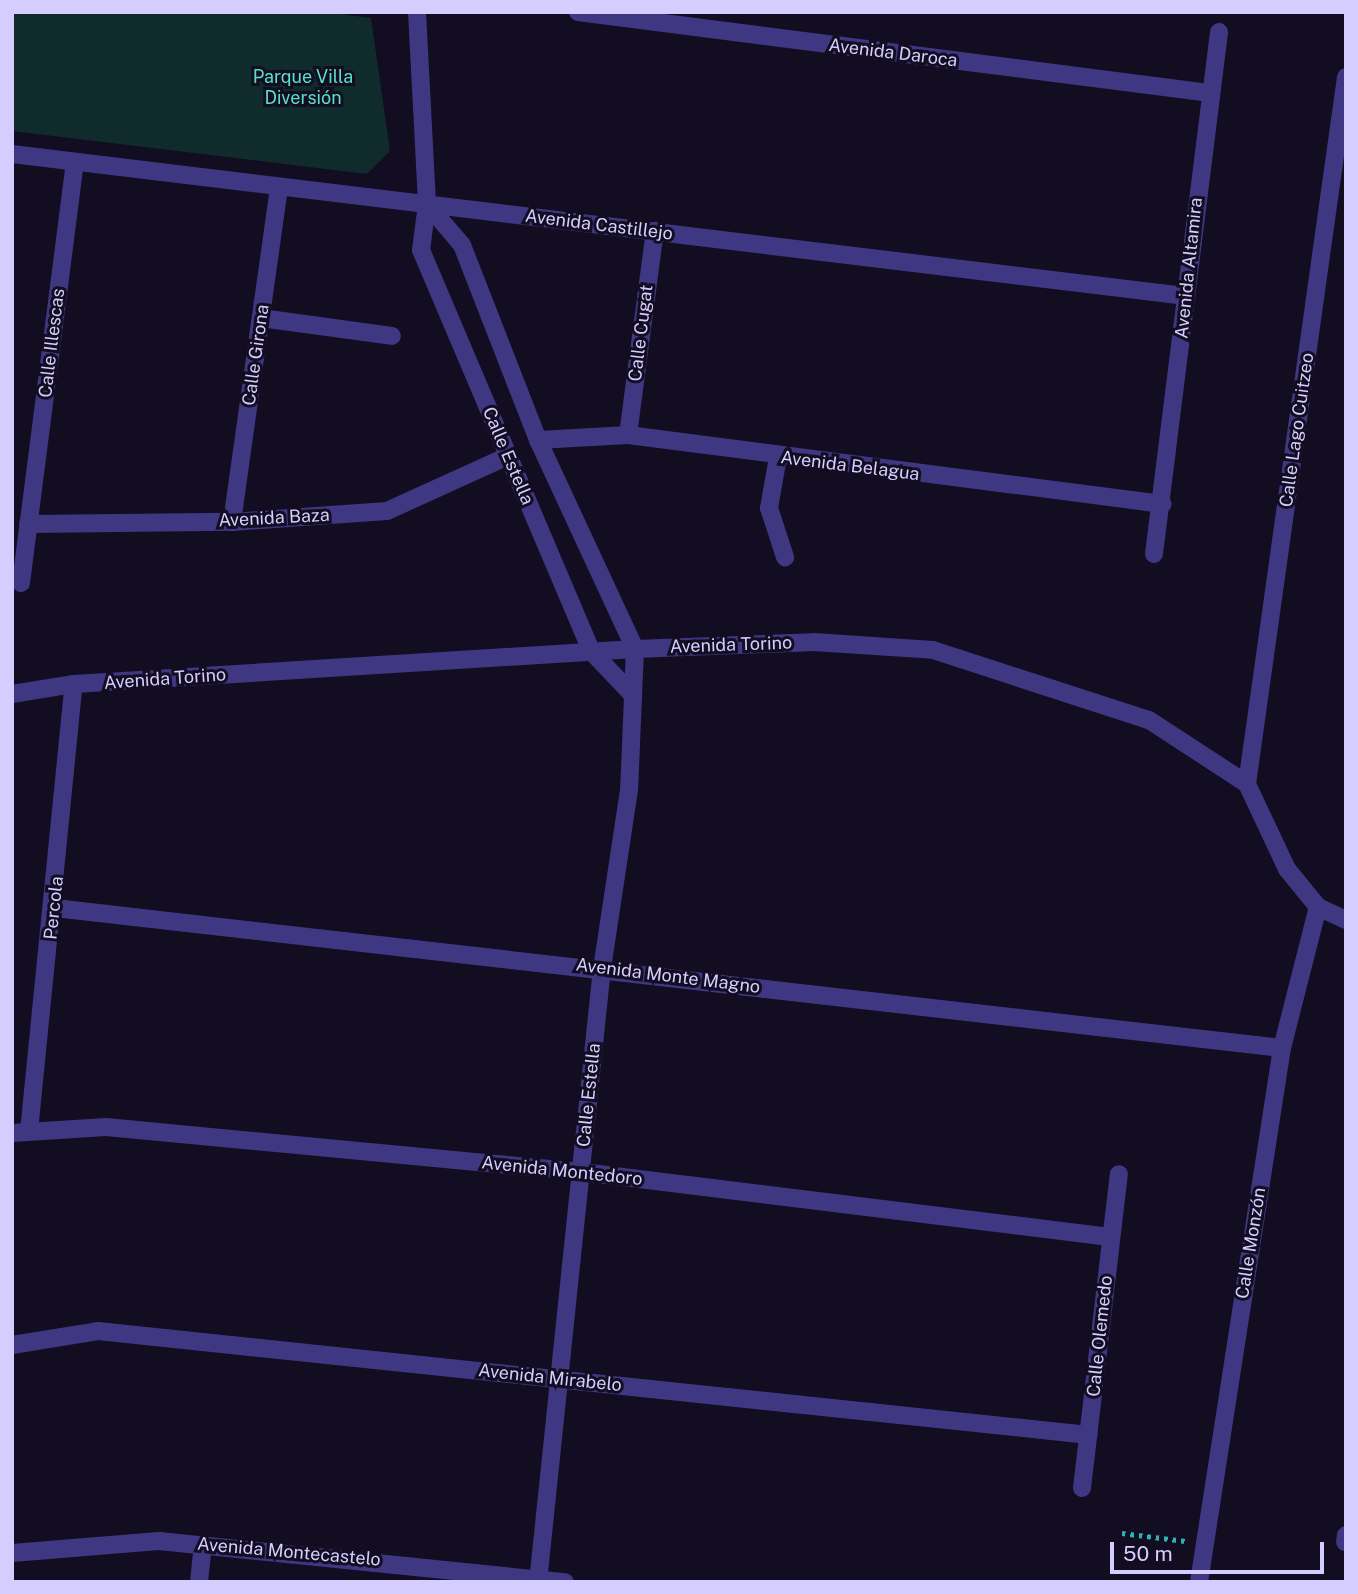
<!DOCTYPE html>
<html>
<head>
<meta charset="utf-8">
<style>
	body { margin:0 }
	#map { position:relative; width:1358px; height:1594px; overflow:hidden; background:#120d21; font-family:"Public Sans",sans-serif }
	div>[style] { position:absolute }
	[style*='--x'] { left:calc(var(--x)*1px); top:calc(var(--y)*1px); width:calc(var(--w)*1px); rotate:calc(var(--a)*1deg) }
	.green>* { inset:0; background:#102b2b }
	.path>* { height:4.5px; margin-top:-2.25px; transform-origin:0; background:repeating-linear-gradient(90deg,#2cb3b4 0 3.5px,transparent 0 8.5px) }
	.minor>* { height:18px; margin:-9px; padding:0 9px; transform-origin:9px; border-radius:9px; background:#3f3781 }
	.tertiary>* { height:18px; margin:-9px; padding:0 9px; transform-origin:9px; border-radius:9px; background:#3f3781 }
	span { translate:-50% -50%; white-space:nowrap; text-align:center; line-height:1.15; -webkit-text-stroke:6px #120d21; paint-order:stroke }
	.street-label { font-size:18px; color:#d6cdff }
	.park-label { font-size:18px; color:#58e0c8 }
	.frame { position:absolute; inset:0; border:14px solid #d6cdff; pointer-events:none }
	.scale { position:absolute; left:1110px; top:1542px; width:214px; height:32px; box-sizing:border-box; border:4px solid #d6cdff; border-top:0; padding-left:9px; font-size:21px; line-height:24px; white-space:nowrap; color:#d6cdff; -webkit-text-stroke:5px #120d21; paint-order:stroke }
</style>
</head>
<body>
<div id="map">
	<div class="green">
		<div style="clip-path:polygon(12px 12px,324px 12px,371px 18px,390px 151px,367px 174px,12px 131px)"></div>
	</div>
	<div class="path">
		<div style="--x:1122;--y:1533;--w:64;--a:7.2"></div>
	</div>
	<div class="minor">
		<div style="--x:417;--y:12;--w:192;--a:87"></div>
		<div style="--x:427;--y:204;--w:46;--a:97.4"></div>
		<div style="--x:421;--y:250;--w:436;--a:67"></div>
		<div style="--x:591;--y:651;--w:58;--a:46.4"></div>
		<div style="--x:578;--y:12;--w:636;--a:7.31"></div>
		<div style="--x:12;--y:154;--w:1183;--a:6.9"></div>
		<div style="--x:427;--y:204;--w:54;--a:49.5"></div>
		<div style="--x:462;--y:245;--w:209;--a:68.7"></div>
		<div style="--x:538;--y:440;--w:230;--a:65.1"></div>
		<div style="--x:635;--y:649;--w:141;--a:92.4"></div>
		<div style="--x:629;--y:790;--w:180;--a:98.6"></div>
		<div style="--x:602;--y:968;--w:617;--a:95.95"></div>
		<div style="--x:261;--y:318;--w:132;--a:7.8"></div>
		<div style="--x:628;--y:435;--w:206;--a:-82.5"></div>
		<div style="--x:538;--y:440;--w:90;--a:-3.2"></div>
		<div style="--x:628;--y:435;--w:539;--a:7.35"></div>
		<div style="--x:778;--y:457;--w:52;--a:100"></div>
		<div style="--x:769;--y:508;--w:52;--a:71.9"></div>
		<div style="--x:232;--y:522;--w:336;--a:-82"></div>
		<div style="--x:28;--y:524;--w:204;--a:-0.6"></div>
		<div style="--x:232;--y:522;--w:155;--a:-4.1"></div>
		<div style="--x:387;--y:511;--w:133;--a:-24.4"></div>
		<div style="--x:1154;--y:554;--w:526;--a:-82.9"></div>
		<div style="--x:21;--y:583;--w:423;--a:-82.7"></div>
		<div style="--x:55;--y:908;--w:1235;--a:6.51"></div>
		<div style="--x:29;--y:1131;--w:449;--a:-84.3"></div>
		<div style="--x:12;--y:1133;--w:94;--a:-3.7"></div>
		<div style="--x:106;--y:1127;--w:478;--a:5.4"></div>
		<div style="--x:582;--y:1172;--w:532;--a:7.02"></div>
		<div style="--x:12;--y:1345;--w:87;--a:-9.2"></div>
		<div style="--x:98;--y:1331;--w:996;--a:5.99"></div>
		<div style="--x:1082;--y:1488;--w:316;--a:-83.3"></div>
		<div style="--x:1345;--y:1542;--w:7;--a:-82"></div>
		<div style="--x:12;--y:1553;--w:147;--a:-4.7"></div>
		<div style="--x:159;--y:1541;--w:408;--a:5.8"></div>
		<div style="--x:199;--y:1582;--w:38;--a:-84"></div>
	</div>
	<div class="tertiary">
		<div style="--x:12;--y:694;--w:63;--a:-9.2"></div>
		<div style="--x:74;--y:684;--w:562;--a:-3.57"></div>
		<div style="--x:635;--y:649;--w:179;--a:-2.2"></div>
		<div style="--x:814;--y:642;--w:119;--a:3.8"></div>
		<div style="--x:933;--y:650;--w:227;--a:18"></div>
		<div style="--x:1149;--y:720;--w:117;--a:33.1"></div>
		<div style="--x:1247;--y:784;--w:94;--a:64.8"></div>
		<div style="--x:1287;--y:869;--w:49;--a:50.8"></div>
		<div style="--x:1318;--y:907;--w:31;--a:25"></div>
		<div style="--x:1247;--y:784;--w:714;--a:-82.03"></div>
		<div style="--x:1199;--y:1582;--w:540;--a:-81.17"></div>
		<div style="--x:1282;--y:1048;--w:146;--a:-75.7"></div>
	</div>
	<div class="street-label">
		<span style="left:893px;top:53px;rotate:7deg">Avenida Daroca</span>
		<span style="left:599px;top:225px;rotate:7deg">Avenida Castillejo</span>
		<span style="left:1189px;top:268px;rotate:-84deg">Avenida Altamira</span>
		<span style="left:641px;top:333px;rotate:-83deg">Calle Cugat</span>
		<span style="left:52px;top:343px;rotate:-83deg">Calle Illescas</span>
		<span style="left:256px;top:355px;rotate:-82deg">Calle Girona</span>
		<span style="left:1297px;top:430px;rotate:-82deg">Calle Lago Cuitzeo</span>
		<span style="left:508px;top:456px;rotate:67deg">Calle Estella</span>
		<span style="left:850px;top:466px;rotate:7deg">Avenida Belagua</span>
		<span style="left:274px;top:518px;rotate:-3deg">Avenida Baza</span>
		<span style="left:731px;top:645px;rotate:-2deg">Avenida Torino</span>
		<span style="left:165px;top:679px;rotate:-4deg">Avenida Torino</span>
		<span style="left:54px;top:908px;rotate:-84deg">Percola</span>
		<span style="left:668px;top:976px;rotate:7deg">Avenida Monte Magno</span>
		<span style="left:589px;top:1095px;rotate:-84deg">Calle Estella</span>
		<span style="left:562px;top:1171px;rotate:6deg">Avenida Montedoro</span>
		<span style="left:1251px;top:1243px;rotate:-81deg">Calle Monzón</span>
		<span style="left:1100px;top:1336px;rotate:-84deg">Calle Olemedo</span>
		<span style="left:550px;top:1378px;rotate:6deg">Avenida Mirabelo</span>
		<span style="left:289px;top:1552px;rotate:5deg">Avenida Montecastelo</span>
	</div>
	<div class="park-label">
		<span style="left:303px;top:88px">Parque Villa<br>Diversión</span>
	</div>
	<div class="frame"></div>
	<div class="scale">50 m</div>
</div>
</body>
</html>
